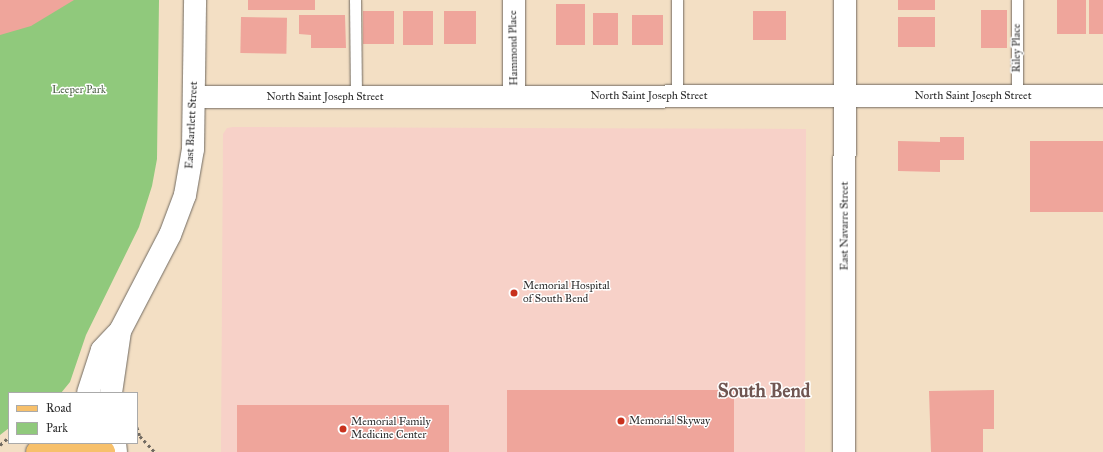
<!DOCTYPE html>
<html>
<head>
<meta charset="utf-8">
<style>
	body { margin:0 }
	#map { position:relative; width:1103px; height:452px; overflow:hidden; background:#f3dfc4; font-family:"IM FELL Great Primer",serif }
	div>[style] { position:absolute }
	[style*='--x'] { left:calc(var(--x)*1px); top:calc(var(--y)*1px); width:calc(var(--w)*1px); rotate:calc(var(--a)*1deg) }
	.built>* { inset:0; background:#f7d1c8 }
	.green>* { inset:0; background:#90c97c }
	.building>* { inset:0; background:#efa59b; transform-origin:0 0 }
	.path>* { height:2.5px; margin-top:-1.25px; transform-origin:0; background:repeating-linear-gradient(90deg,#716a61 0 3px,transparent 0 6px) }
	.roads { filter:drop-shadow(0 0 1px #716a61) drop-shadow(0 0 1px #716a61) }
	.lane>* { height:11px; margin:-5.5px; padding:0 5.5px; transform-origin:5.5px; border-radius:5.5px; background:#fff }
	.street>* { height:22px; margin:-11px; padding:0 11px; transform-origin:11px; border-radius:11px; background:#fff }
	.primary>* { height:22px; margin:-11px; padding:0 11px; transform-origin:11px; border-radius:11px; background:#f7c06b }
	.dots>* { width:11px; height:11px; translate:-50% -50%; box-sizing:border-box; border:2px solid #fff; border-radius:50% }
	span { translate:-50% -50%; white-space:nowrap; text-align:center; line-height:1.15; -webkit-text-stroke:3px #fff; paint-order:stroke }
	.street-label { font-size:11px; color:#2b2b2b }
	.park-label { font-size:11px; color:#4e6247 }
	.poi-label { font-size:11px; color:#2b2b2b }
	.left { translate:0 -50%; text-align:left }
	.town-label { font-size:19px; color:#705652; font-weight:700 }
	.legend { position:absolute; left:8px; top:392px; width:130px; height:52px; box-sizing:border-box; background:#fff; border:1px solid #aaa; margin:0; padding:5px 7px; list-style:none; font-size:12px; color:#2b2b2b }
	.legend li { display:flex; align-items:center; gap:8px; height:20px }
	.legend b { width:20px; border:1px solid #aaa }
</style>
</head>
<body>
<div id="map">
	<div class="built">
		<div style="clip-path:polygon(233px 127px,806px 129px,805px 452px,221px 452px,223px 134px,227px 128px)"></div>
	</div>
	<div class="green">
		<div style="clip-path:polygon(0 0,159px 0,157px 159px,152px 186px,139px 227px,86px 335px,70px 382px,61px 393px,9px 393px,9px 428px,0 435px)"></div>
	</div>
	<div class="building">
		<div style="clip-path:polygon(0 0,74px 0,31px 26px,0 35px)"></div>
		<div style="left:248px;top:0;width:67px;height:10px"></div>
		<div style="left:898px;top:0;width:37px;height:10px"></div>
		<div style="left:1057px;top:0;width:29px;height:34px"></div>
		<div style="left:1089px;top:0;width:14px;height:34px"></div>
		<div style="left:556px;top:4px;width:29px;height:41px"></div>
		<div style="left:981px;top:10px;width:26px;height:38px"></div>
		<div style="left:363px;top:11px;width:31px;height:33px"></div>
		<div style="left:403px;top:11px;width:30px;height:34px"></div>
		<div style="left:444px;top:11px;width:32px;height:33px"></div>
		<div style="left:753px;top:11px;width:33px;height:29px"></div>
		<div style="left:593px;top:13px;width:25px;height:32px"></div>
		<div style="clip-path:polygon(299px 15px,345px 15px,346px 48px,311px 48px,311px 35px,299px 34px)"></div>
		<div style="left:632px;top:15px;width:31px;height:30px"></div>
		<div style="left:241px;top:17px;width:46px;height:36px;rotate:1deg"></div>
		<div style="left:898px;top:17px;width:37px;height:30px"></div>
		<div style="clip-path:polygon(940px 137px,964px 137px,964px 160px,940px 160px,940px 172px,898px 171px,898px 141px,940px 142px)"></div>
		<div style="left:1030px;top:141px;width:73px;height:71px"></div>
		<div style="left:507px;top:390px;width:227px;height:62px"></div>
		<div style="clip-path:polygon(994px 390px,994px 429px,983px 429px,983px 452px,931px 452px,929px 391px)"></div>
		<div style="left:237px;top:405px;width:212px;height:47px"></div>
	</div>
	<div class="path">
		<div style="--x:137;--y:427;--w:9;--a:72"></div>
		<div style="--x:140;--y:436;--w:22;--a:47"></div>
		<div style="--x:0;--y:445;--w:12;--a:-42"></div>
	</div>
	<div class="roads">
		<div class="lane">
			<div style="--x:355;--y:0;--w:97;--a:89.4"></div>
			<div style="--x:677;--y:0;--w:96;--a:90"></div>
			<div style="--x:1017;--y:96;--w:96;--a:-90"></div>
		</div>
		<div class="street">
			<div style="--x:514;--y:0;--w:97;--a:90"></div>
			<div style="--x:195;--y:97;--w:908;--a:-0.06"></div>
			<div style="--x:88;--y:393;--w:45;--a:-72"></div>
			<div style="--x:102;--y:350;--w:21;--a:-47"></div>
			<div style="--x:111;--y:393;--w:63;--a:-81.7"></div>
			<div style="--x:120;--y:331;--w:108;--a:-62.5"></div>
			<div style="--x:170;--y:235;--w:43;--a:-69.4"></div>
			<div style="--x:185;--y:195;--w:47;--a:-80.1"></div>
			<div style="--x:193;--y:149;--w:149;--a:-89.2"></div>
			<div style="--x:115;--y:443;--w:9;--a:84"></div>
			<div style="--x:844;--y:452;--w:452;--a:-89.9"></div>
		</div>
		<div class="primary">
			<div style="--x:37;--y:452;--w:9;--a:-32"></div>
			<div style="--x:45;--y:447;--w:22;--a:-8"></div>
			<div style="--x:67;--y:444;--w:38;--a:12"></div>
		</div>
	</div>
	<div class="dots">
		<div style="left:514px;top:293px;background:#c8321e"></div>
		<div style="left:621px;top:421px;background:#c8321e"></div>
		<div style="left:343px;top:429px;background:#c8321e"></div>
	</div>
	<div class="street-label">
		<span style="left:514px;top:48px;rotate:-91deg">Hammond Place</span>
		<span style="left:1017px;top:48px;rotate:-90deg">Riley Place</span>
		<span style="left:649px;top:96px">North Saint Joseph Street</span>
		<span style="left:973px;top:96px">North Saint Joseph Street</span>
		<span style="left:325px;top:97px">North Saint Joseph Street</span>
		<span style="left:192px;top:125px;rotate:-87deg">East Bartlett Street</span>
		<span style="left:845px;top:226px;rotate:-90deg">East Navarre Street</span>
	</div>
	<div class="park-label">
		<span style="left:79px;top:90px">Leeper Park</span>
	</div>
	<div class="poi-label">
		<span class="left" style="left:523px;top:293px">Memorial Hospital<br>of South Bend</span>
		<span class="left" style="left:629px;top:421px">Memorial Skyway</span>
		<span class="left" style="left:351px;top:429px">Memorial Family<br>Medicine Center</span>
	</div>
	<div class="town-label">
		<span style="left:764px;top:391px">South Bend</span>
	</div>
	<ul class="legend">
	<li><b style="height:5px;background:#f7c06b"></b>Road</li>
	<li><b style="height:11px;background:#90c97c"></b>Park</li>
	</ul>
</div>
</body>
</html>
